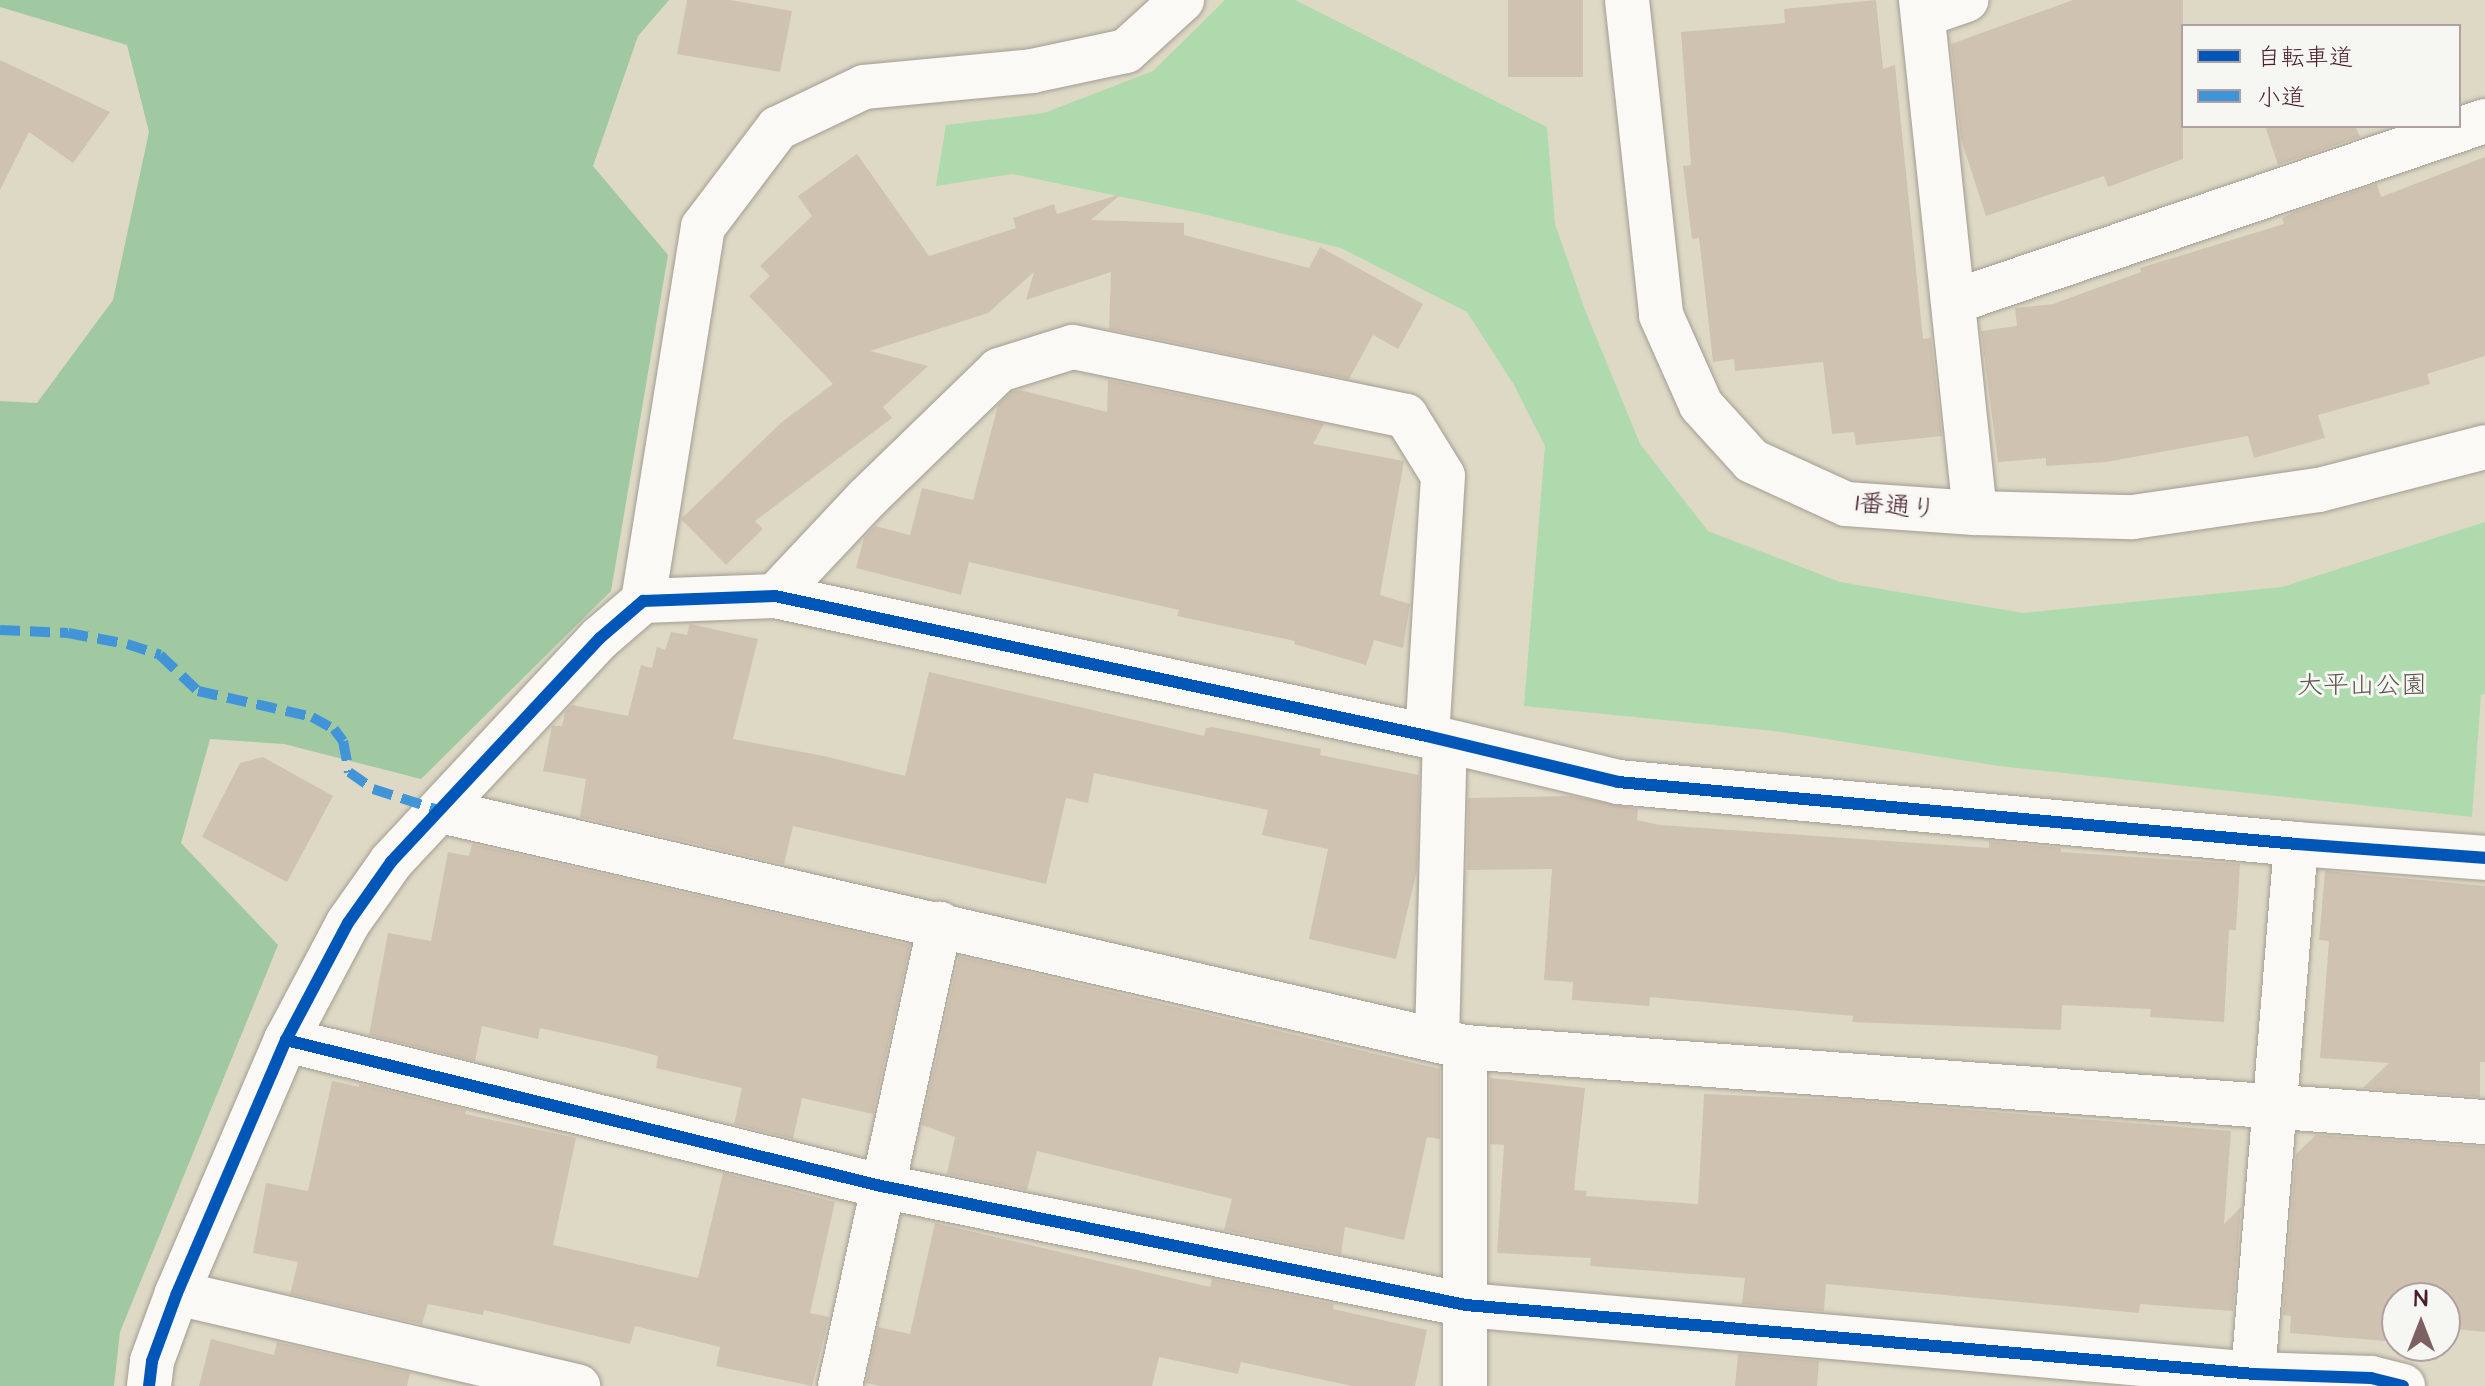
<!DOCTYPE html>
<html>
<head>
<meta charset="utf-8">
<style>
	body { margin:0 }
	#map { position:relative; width:2485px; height:1386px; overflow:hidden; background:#ddd9c5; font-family:"Architects Daughter","Klee One",sans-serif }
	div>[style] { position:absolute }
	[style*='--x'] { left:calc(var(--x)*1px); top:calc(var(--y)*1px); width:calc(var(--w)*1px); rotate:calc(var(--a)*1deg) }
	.green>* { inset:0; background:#afdaae }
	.forest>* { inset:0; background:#a0c8a1 }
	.building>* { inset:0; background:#d0c2b0; transform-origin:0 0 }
	.roads { filter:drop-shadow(0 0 2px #a49c92) drop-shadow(0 0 2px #a49c92) }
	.minor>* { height:44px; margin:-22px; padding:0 22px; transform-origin:22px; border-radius:22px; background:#faf9f6 }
	.quiet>* { height:10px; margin-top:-5px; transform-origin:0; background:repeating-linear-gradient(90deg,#4194d7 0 20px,transparent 0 30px) }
	.cycleway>* { height:12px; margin:-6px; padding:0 6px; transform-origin:6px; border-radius:6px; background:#0057b8 }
	span { translate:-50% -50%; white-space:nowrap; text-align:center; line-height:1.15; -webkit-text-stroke:6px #f6f6f2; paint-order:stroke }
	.street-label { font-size:26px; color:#4a1f2b }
	.park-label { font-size:26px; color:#5d574d }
	.legend { position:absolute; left:2181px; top:24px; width:280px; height:104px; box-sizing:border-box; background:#f6f6f2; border:2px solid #b1a0a2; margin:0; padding:10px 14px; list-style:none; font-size:24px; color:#4a1f2b }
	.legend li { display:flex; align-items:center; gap:16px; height:40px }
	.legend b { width:40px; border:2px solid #b1a0a2 }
	.north { position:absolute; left:2381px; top:1282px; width:80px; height:80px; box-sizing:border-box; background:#f6f6f2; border:2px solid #b1a0a2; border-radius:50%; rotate:0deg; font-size:22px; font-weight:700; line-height:32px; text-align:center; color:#4a1f2b }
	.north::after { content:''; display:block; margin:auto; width:28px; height:36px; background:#7d6061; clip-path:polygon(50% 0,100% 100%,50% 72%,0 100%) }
</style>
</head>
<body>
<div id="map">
	<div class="green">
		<div style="clip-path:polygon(1225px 0,1295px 0,1547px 127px,1555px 224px,1585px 310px,1640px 444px,1708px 531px,1840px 582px,2023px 613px,2282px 587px,2485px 522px,2485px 694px,2481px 695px,2472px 817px,1999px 766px,1774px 731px,1524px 706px,1545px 446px,1514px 385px,1467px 312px,1341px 248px,1199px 213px,1012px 174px,936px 186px,946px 125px,1044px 113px,1153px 71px)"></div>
	</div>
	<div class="forest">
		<div style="clip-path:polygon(0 0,669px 0,638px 36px,593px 166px,668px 255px,611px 591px,421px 779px,284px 744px,210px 739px,181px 843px,278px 945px,120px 1332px,114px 1386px,0 1386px,0 401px,37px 403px,113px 300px,149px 132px,127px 45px,0 7px)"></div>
	</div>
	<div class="building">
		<div style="clip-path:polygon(687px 0,730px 0,792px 11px,780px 72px,677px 54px)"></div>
		<div style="left:1508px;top:0;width:75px;height:77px"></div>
		<div style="clip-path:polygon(1876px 0,1883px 69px,1895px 65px,1923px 339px,1931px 338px,1942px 436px,1856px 445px,1854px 432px,1832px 434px,1823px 362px,1735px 371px,1734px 359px,1713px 362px,1699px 238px,1692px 239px,1683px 166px,1691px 165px,1681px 32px,1785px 23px,1784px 9px)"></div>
		<div style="clip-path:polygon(2073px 0,2183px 0,2183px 159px,2108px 187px,2104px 176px,1986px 216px,1961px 139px,1951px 44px)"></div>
		<div style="clip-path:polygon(0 60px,110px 112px,73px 163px,29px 132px,0 190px)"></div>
		<div style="clip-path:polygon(2265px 126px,2355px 126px,2360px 137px,2278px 165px)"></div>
		<div style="clip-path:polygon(857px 154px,929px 256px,1016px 228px,1013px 218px,1054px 204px,1057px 214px,1121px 194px,1091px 220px,1184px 223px,1184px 235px,1309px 268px,1320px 247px,1423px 304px,1398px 349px,1373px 335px,1349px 379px,1109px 329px,1111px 272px,1026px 300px,1034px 272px,988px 313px,870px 351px,928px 366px,883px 407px,892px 418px,755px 521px,763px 529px,726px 565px,681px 519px,782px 422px,833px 384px,749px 296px,770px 276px,760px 266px,812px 216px,798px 196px)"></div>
		<div style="clip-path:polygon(2485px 157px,2485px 356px,2427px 374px,2430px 384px,2318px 415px,2325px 438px,2254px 458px,2248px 436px,2106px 462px,2046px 466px,2046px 458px,1998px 462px,1981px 331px,2017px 326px,2015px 308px,2053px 304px,2141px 272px,2140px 268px,2284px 224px,2282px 218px,2294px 212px,2377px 184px,2381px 197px)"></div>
		<div style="clip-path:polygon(1108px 380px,1324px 424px,1313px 444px,1404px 461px,1380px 595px,1410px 604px,1403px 648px,1374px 640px,1366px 665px,1294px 644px,1295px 641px,1177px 616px,1179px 610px,969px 562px,961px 595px,856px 568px,864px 538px,875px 526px,910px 535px,922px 488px,973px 500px,998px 405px,1012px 392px,1020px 390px,1107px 412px)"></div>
		<div style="clip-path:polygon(690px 624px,758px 639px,733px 739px,824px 756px,905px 776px,929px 672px,1204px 736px,1206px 728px,1212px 727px,1321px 749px,1320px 755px,1419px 775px,1417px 870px,1396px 959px,1309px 939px,1328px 849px,1262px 835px,1268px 810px,1094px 773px,1088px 803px,1066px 798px,1046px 884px,793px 826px,784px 864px,580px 817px,586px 779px,543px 771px,552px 726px,562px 726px,565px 712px,572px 705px,628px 716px,641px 665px,652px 668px,657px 647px,665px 650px,671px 632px,687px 635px)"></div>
		<div style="clip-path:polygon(263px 757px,333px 796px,287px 882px,202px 837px,240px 763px)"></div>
		<div style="clip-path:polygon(1571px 796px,1638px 809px,1637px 820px,1660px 825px,1989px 848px,1989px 841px,2061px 848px,2061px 852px,2240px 864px,2236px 930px,2229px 930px,2224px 1022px,2150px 1017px,2151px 1009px,2062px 1005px,2061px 1030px,1852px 1022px,1853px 1016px,1650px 997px,1649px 1006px,1572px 1000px,1573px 982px,1544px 980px,1552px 869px,1467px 870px,1468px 798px)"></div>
		<div style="clip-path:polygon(472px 844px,910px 945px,873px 1114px,802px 1098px,793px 1139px,734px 1124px,742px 1088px,656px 1068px,658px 1056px,628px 1048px,540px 1028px,538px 1039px,482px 1026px,475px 1061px,369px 1035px,388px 933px,431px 941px,448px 852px,469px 856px)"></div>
		<div style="clip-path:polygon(2325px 871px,2485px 886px,2485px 1062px,2480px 1062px,2480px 1097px,2363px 1088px,2389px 1063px,2320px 1058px,2329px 941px,2319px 940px)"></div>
		<div style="clip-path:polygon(959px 956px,1440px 1069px,1440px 1139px,1427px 1137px,1404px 1240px,1345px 1227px,1341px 1254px,1224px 1230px,1232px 1199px,1037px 1151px,1027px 1190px,947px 1174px,955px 1137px,922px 1125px)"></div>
		<div style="clip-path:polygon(1490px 1078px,1585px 1088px,1574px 1190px,1587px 1191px,1586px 1196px,1698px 1204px,1704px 1094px,1846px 1100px,2231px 1131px,2224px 1224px,2241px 1207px,2233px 1311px,2140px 1304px,2139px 1313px,1826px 1284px,1824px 1311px,1742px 1304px,1745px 1278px,1590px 1266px,1591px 1258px,1497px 1253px,1504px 1145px,1490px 1144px)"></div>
		<div style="clip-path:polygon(332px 1081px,359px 1087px,359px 1084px,466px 1110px,465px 1114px,576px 1138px,553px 1245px,698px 1278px,723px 1173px,835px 1202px,810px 1313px,829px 1317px,812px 1386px,716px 1366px,720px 1347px,635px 1326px,630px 1344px,484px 1310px,483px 1315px,428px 1304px,422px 1324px,290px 1294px,298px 1262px,253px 1253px,266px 1183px,308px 1191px)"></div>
		<div style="clip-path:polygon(2316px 1135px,2485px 1147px,2485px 1332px,2445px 1328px,2445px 1298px,2397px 1298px,2397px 1342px,2290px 1333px,2291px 1316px,2283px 1315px,2296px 1154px)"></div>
		<div style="clip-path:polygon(935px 1223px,1210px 1287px,1212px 1279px,1334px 1304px,1333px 1309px,1427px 1330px,1415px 1386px,1352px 1386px,1241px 1362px,1238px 1374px,1159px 1357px,1152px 1386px,880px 1386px,866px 1383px,878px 1327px,910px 1334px)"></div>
		<div style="clip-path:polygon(211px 1339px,274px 1355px,277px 1342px,410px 1373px,407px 1386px,199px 1386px)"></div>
		<div style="clip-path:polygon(1738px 1354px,1819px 1361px,1817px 1386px,1735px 1386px)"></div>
	</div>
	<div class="roads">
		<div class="minor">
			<div style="--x:1627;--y:0;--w:317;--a:83.8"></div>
			<div style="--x:1661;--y:315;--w:98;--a:66"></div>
			<div style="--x:1701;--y:405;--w:76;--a:47.7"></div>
			<div style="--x:1752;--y:461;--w:103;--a:24.6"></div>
			<div style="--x:1846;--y:504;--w:129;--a:4"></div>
			<div style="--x:1975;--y:513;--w:158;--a:1.5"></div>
			<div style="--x:2133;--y:517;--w:188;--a:-8.3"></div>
			<div style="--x:2319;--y:490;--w:171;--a:-14.5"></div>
			<div style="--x:1921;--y:0;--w:516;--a:83.99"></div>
			<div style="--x:1923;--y:15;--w:46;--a:-19.2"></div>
			<div style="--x:1953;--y:302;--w:562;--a:-18.79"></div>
			<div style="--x:775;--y:596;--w:133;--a:-46.8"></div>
			<div style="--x:866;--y:499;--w:185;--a:-44.1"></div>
			<div style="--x:999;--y:370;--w:77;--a:-17.3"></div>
			<div style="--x:1073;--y:347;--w:340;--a:11.7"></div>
			<div style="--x:1406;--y:416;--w:70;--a:58.3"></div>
			<div style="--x:1443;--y:476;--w:260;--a:93.5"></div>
			<div style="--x:643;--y:601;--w:379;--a:-80.9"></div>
			<div style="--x:703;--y:227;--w:124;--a:-52.9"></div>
			<div style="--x:778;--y:128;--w:95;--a:-25.5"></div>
			<div style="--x:864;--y:87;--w:169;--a:-5.4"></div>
			<div style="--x:1032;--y:71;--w:96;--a:-12"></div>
			<div style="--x:1126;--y:51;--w:76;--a:-42.3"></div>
			<div style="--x:441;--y:811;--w:1051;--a:12.98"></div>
			<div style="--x:1465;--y:1047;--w:1023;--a:4.21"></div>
			<div style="--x:1437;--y:1039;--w:298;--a:-88.5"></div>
			<div style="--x:286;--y:1040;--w:613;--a:13.79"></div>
			<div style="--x:881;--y:1186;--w:597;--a:11.5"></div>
			<div style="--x:1466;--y:1305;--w:791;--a:5"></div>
			<div style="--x:2254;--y:1374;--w:117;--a:2"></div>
			<div style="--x:2371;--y:1378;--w:33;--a:14"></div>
			<div style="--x:1465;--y:1047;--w:339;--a:90"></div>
			<div style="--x:177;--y:1293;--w:412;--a:13.1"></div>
			<div style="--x:149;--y:1386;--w:25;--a:-83"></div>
			<div style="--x:152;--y:1361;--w:72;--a:-69.8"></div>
			<div style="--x:177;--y:1293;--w:275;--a:-66.7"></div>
			<div style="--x:286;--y:1040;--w:132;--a:-62.1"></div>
			<div style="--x:348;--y:923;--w:75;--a:-54.8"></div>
			<div style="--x:391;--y:862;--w:306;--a:-47"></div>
			<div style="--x:600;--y:638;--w:57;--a:-40.7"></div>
			<div style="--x:643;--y:601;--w:132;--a:-2.2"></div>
			<div style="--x:775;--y:596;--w:667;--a:12.12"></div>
			<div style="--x:1427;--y:736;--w:196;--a:13.5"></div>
			<div style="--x:1618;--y:782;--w:681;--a:5.22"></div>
			<div style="--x:2296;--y:844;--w:190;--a:4.2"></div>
			<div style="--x:840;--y:1386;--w:473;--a:-77.8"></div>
			<div style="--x:2252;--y:1386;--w:544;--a:-85.36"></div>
		</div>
	</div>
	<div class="quiet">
		<div style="--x:0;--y:630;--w:68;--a:2.5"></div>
		<div style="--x:68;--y:633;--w:60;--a:10.6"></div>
		<div style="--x:127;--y:644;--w:35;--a:18"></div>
		<div style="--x:160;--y:655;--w:52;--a:43.5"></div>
		<div style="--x:198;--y:691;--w:117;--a:12.8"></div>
		<div style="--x:312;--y:717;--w:25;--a:29"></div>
		<div style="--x:334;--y:729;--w:15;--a:53"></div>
		<div style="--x:343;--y:741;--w:32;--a:79"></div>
		<div style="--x:349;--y:772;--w:29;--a:35"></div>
		<div style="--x:373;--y:789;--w:71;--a:17.9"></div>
	</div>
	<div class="cycleway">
		<div style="--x:286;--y:1040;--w:613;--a:13.79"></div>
		<div style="--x:881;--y:1186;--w:597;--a:11.5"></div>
		<div style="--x:1466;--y:1305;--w:791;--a:5"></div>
		<div style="--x:2254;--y:1374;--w:117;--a:2"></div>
		<div style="--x:2371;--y:1378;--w:33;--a:14"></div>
		<div style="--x:149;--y:1386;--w:25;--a:-83"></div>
		<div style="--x:152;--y:1361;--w:72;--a:-69.8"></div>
		<div style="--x:177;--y:1293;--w:275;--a:-66.7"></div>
		<div style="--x:286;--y:1040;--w:132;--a:-62.1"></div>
		<div style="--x:348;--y:923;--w:75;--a:-54.8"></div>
		<div style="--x:391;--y:862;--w:306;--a:-47"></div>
		<div style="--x:600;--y:638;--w:57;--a:-40.7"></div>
		<div style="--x:643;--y:601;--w:132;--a:-2.2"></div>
		<div style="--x:775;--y:596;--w:667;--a:12.12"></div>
		<div style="--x:1427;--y:736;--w:196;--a:13.5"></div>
		<div style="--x:1618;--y:782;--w:681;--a:5.22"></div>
		<div style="--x:2296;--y:844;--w:190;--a:4.2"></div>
	</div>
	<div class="street-label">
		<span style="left:1896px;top:507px;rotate:5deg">1番通り</span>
	</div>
	<div class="park-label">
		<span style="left:2362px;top:686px">大平山公園</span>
	</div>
	<ul class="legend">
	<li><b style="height:10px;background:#0057b8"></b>自転車道</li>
	<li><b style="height:10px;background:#4194d7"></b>小道</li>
	</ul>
	<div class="north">N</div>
</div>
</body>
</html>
